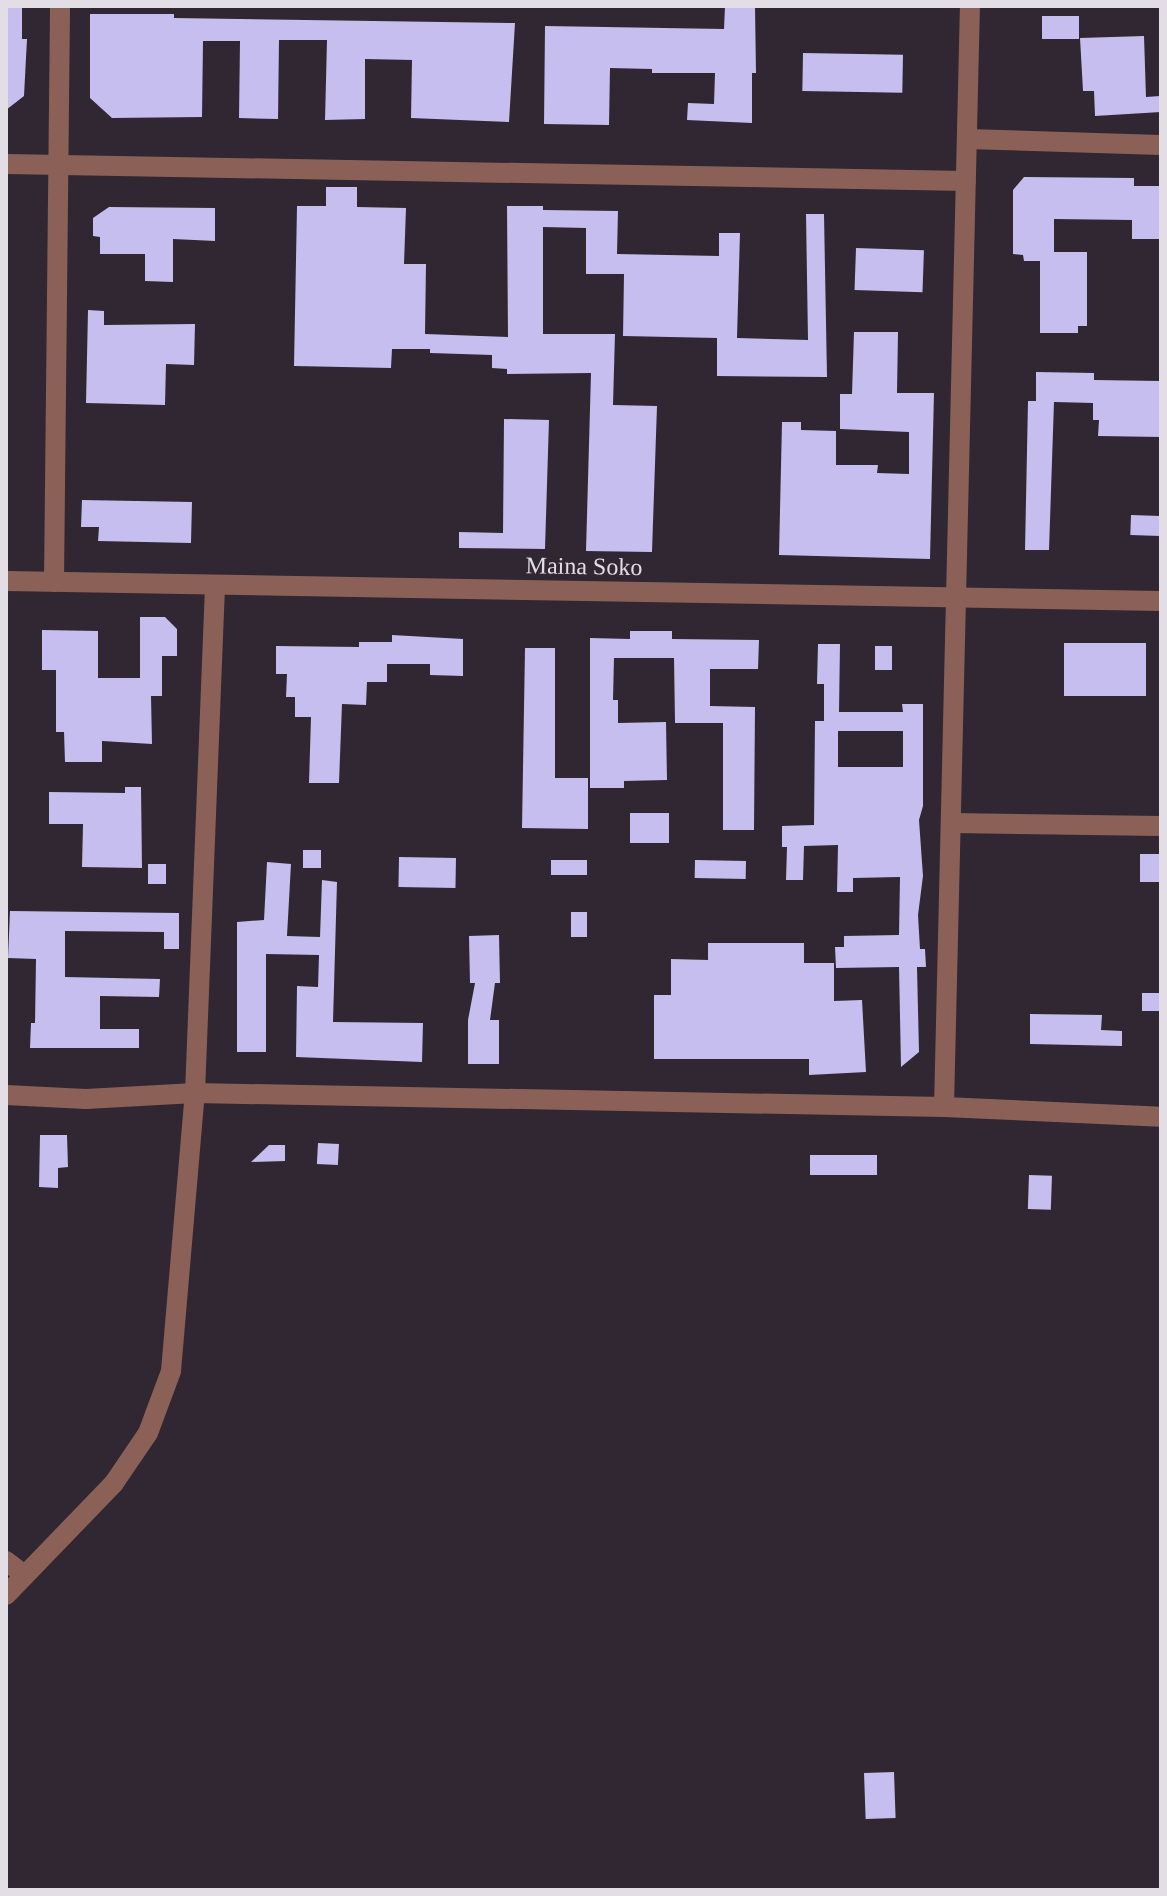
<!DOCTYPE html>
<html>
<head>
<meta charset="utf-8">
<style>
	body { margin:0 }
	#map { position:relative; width:1167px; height:1896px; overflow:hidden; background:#302733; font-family:"Times New Roman",serif }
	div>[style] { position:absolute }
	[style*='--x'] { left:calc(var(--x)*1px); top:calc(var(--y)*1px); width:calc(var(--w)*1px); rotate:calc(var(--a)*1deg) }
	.building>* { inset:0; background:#c5beee; transform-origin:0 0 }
	.minor>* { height:20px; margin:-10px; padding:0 10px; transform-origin:10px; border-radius:10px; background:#8b6157 }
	span { translate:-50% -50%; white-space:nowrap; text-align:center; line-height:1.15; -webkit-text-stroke:8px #302733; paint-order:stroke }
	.street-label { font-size:24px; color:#e3dde5 }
	.frame { position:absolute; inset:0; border:8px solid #e3dde5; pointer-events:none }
</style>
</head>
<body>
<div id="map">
	<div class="building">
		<div style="clip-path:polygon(6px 6px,22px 6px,22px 39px,27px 39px,24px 96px,6px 110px)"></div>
		<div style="clip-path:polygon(725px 6px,755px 6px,756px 73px,752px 73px,752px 123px,687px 120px,688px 103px,714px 104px,715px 73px,652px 73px,652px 69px,610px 68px,609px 125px,544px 124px,545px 26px,724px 29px)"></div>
		<div style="clip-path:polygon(90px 14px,174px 14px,174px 18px,515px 23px,509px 122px,411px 118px,412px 60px,365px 59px,365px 119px,325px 120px,327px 40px,279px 40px,278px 119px,239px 118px,240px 41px,203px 41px,202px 117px,112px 118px,90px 98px)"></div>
		<div style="left:1042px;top:16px;width:37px;height:23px"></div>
		<div style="clip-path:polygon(1144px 36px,1146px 97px,1160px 96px,1161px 112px,1095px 116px,1094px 91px,1083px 91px,1080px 38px)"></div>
		<div style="left:803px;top:53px;width:100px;height:38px;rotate:1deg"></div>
		<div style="clip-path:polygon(1024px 177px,1134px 178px,1134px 186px,1161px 186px,1161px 239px,1132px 239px,1132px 220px,1054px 219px,1054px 252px,1087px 252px,1087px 326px,1078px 326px,1078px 333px,1040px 333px,1040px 261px,1024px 261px,1023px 255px,1013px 254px,1013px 190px)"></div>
		<div style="clip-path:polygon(326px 187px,357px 187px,357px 207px,406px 208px,404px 264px,426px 264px,425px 334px,508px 337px,507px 206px,543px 206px,543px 210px,618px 211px,617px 254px,719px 256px,719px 233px,740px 233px,737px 338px,808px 340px,806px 214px,824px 214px,827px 377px,717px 376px,717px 338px,623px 336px,624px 274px,586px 274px,586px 228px,543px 227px,543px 334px,615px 334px,613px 405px,657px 406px,652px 552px,586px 551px,591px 373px,507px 374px,507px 369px,492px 368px,492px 355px,430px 353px,430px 349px,392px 349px,391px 368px,294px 366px,297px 206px,326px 206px)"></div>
		<div style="clip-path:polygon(109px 207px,215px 208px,215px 241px,173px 239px,173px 282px,145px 281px,145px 254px,100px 254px,100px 237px,93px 236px,93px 218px)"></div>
		<div style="left:856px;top:248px;width:68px;height:42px;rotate:2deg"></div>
		<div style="clip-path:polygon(88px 310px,104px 311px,104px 325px,195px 324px,194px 365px,166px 364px,165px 405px,86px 403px)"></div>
		<div style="clip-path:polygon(854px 332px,898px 332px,897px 393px,934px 393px,930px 559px,779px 555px,782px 422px,801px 422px,801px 430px,836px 431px,836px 465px,878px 465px,877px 473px,909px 474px,909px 432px,840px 429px,840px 394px,852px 394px)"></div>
		<div style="clip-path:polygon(1036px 372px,1094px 373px,1094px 380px,1161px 381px,1161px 437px,1098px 436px,1099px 420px,1093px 420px,1093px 403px,1054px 402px,1049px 550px,1025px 550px,1028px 401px,1036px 401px)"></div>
		<div style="clip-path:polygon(504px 419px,549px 420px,545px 549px,459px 548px,459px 532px,503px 533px)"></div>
		<div style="clip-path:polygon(82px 500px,192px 502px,191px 543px,98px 541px,99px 527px,81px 527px)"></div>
		<div style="left:1131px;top:515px;width:30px;height:20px;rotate:2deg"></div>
		<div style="clip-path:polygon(140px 617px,165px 617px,177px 629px,177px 656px,162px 656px,162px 696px,151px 696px,152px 744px,102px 741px,102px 762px,65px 762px,64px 732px,56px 732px,56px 670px,42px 670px,42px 630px,98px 631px,98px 678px,140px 678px)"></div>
		<div style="clip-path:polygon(630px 631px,672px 631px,672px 639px,759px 640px,758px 669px,710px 669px,710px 706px,755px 707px,754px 830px,723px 830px,723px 723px,675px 723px,674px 658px,614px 658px,613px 700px,618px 700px,618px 723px,666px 722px,667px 780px,624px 781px,624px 788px,590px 788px,590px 638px,630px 639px)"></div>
		<div style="clip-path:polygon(392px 635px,463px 639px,463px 676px,430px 675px,430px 664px,387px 664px,387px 682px,367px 682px,366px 705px,342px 704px,339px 783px,309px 783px,311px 717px,295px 717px,295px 697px,286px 697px,287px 674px,276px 674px,276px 646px,359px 647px,359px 642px,392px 642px)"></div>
		<div style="left:1064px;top:643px;width:82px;height:53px"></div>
		<div style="clip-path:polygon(evenodd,818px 644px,840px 644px,839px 712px,903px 712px,902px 704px,923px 704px,923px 806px,919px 820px,923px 876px,918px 915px,920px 949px,925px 949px,926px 967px,917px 967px,919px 1052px,901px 1067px,899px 967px,836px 968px,835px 947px,844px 947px,844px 936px,899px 935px,900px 877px,853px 878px,853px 892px,837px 892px,838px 845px,804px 846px,803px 880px,786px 880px,787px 847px,782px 847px,782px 826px,814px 825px,815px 721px,824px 721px,824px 684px,817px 684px,818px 644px,838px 731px,903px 731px,903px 767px,838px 767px,838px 731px)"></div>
		<div style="left:875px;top:646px;width:17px;height:24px"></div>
		<div style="clip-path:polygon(525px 648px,555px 648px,555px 778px,588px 778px,588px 829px,522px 828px)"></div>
		<div style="clip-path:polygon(125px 787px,141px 787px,142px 868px,82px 867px,83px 824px,49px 824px,49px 792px,125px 793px)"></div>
		<div style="left:669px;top:813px;width:30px;height:39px;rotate:90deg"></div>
		<div style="left:303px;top:850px;width:18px;height:18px"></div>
		<div style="left:1140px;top:854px;width:21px;height:28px"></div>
		<div style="left:399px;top:857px;width:57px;height:30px;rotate:1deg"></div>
		<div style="left:551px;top:860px;width:36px;height:15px"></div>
		<div style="left:695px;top:860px;width:51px;height:18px;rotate:1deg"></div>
		<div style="clip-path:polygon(267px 862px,291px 864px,287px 936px,320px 937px,322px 880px,337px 882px,333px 1022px,423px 1023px,422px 1062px,296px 1057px,297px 986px,318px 987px,319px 955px,266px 954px,266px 1052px,237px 1052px,237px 922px,264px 920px)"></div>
		<div style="left:148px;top:864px;width:18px;height:20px"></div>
		<div style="clip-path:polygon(10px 911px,179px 913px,179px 949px,164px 949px,164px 932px,65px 931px,65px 977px,160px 979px,159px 997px,100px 996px,100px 1029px,139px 1029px,139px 1048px,30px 1048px,31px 1023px,35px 1023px,36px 959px,8px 958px)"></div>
		<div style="left:571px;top:912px;width:16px;height:25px"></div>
		<div style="clip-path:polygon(499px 935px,500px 983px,495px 983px,490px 1020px,499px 1020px,499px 1064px,468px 1064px,468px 1020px,475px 983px,470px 983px,469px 936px)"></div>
		<div style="clip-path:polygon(708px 943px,804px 943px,804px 963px,834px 963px,834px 1001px,862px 1000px,866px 1072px,809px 1075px,809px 1059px,654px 1059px,654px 995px,671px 995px,671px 959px,708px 960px)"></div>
		<div style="left:1142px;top:993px;width:19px;height:18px"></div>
		<div style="clip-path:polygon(1030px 1014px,1102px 1015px,1101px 1030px,1122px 1031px,1122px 1046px,1030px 1044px)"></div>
		<div style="clip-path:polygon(40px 1135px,67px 1135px,68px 1167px,58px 1168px,58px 1188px,39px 1187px)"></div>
		<div style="left:318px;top:1143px;width:21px;height:21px;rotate:3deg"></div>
		<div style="clip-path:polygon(269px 1145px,285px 1145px,285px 1161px,251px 1162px)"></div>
		<div style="left:810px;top:1155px;width:67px;height:20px"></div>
		<div style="left:1029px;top:1175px;width:23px;height:34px;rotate:2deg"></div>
		<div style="left:894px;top:1772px;width:46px;height:30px;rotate:88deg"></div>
	</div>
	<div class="minor">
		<div style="--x:967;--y:139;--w:194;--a:1.8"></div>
		<div style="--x:6;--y:164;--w:960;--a:1.01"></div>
		<div style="--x:6;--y:581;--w:1155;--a:0.99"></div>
		<div style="--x:54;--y:582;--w:576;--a:-89.4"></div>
		<div style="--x:951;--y:823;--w:210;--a:0.8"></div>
		<div style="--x:6;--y:1095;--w:80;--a:2.9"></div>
		<div style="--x:86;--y:1099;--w:109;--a:-3.2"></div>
		<div style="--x:195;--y:1093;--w:749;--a:1.07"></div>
		<div style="--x:944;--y:1107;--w:217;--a:2.6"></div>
		<div style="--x:944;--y:1107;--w:1101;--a:-88.65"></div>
		<div style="--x:6;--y:1561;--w:21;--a:37"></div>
		<div style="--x:6;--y:1595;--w:156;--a:-46"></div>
		<div style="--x:114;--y:1483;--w:60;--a:-55.8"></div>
		<div style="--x:148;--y:1433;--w:66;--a:-69.6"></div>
		<div style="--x:171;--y:1371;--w:279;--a:-85.1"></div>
		<div style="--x:195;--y:1093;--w:506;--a:-87.74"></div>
	</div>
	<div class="street-label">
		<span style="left:584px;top:567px;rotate:1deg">Maina Soko</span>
	</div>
	<div class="frame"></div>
</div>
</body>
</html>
